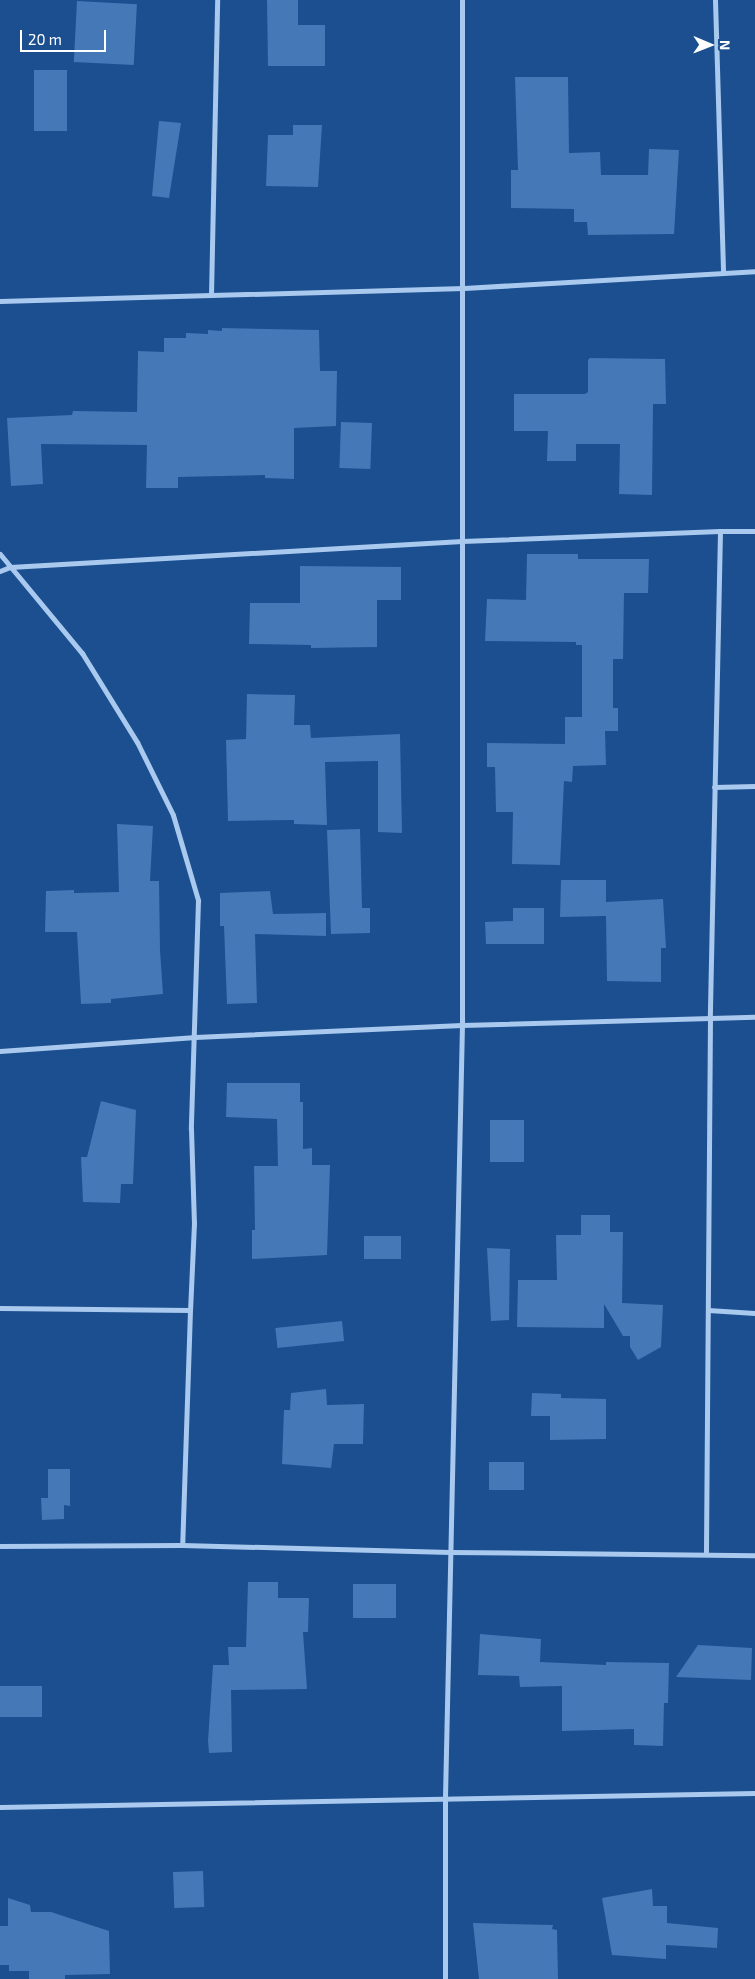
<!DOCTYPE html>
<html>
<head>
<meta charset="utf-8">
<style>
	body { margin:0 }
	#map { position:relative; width:755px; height:1979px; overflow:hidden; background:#1b4f8f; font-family:"Exo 2",sans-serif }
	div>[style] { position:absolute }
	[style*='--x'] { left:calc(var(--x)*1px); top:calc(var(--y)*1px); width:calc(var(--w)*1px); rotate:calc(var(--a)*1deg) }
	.building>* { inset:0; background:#4478b7; transform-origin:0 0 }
	.street>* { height:5px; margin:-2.5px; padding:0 2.5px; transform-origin:2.5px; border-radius:2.5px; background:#a9c9ee }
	span { translate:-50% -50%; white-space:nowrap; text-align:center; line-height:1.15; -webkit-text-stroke:4px #1b4f8f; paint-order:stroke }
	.north { position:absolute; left:685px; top:20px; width:50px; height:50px; -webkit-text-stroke:4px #1b4f8f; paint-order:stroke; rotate:91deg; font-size:14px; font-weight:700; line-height:20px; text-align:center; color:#fff }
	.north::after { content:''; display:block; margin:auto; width:18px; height:22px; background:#fff; clip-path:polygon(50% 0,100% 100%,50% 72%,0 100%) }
	.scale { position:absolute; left:20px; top:30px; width:86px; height:22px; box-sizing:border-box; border:2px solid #fff; border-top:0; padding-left:6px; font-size:15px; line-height:18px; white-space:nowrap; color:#fff; -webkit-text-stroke:4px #1b4f8f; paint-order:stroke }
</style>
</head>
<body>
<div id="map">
	<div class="building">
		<div style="clip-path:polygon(267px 0,298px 0,298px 25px,325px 25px,325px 66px,268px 66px)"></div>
		<div style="left:77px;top:1px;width:60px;height:61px;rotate:3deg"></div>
		<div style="left:34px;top:70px;width:33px;height:61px"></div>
		<div style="clip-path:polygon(515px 77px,568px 77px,569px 153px,600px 152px,601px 175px,648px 175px,649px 149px,679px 150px,674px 234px,588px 235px,587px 222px,574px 222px,574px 209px,511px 208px,511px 170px,518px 170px)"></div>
		<div style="clip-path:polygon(159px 121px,181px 123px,169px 198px,152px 196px)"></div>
		<div style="clip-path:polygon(293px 125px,322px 125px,318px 187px,266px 186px,268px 135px,293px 135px)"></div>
		<div style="clip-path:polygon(222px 328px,319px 330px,320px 371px,337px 371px,336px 426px,294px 428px,294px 479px,265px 478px,265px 475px,178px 477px,178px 488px,146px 488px,147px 445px,41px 444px,43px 484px,11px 486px,7px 418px,72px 415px,73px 411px,137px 412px,138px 351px,164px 352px,164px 338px,186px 338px,186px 333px,208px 334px,208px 330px,222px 331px)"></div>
		<div style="clip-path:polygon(590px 358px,665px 359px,666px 404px,653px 404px,652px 495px,619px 494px,620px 444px,576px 444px,576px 461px,547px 461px,548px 431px,514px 431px,514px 394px,585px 394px,588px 392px,588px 360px)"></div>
		<div style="left:341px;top:422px;width:31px;height:46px;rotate:2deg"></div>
		<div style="clip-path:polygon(527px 554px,578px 554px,578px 559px,649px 559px,648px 593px,624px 593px,623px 659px,613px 659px,613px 708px,618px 708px,618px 731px,605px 731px,606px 765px,573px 766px,572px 782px,564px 781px,560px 865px,512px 864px,513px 812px,496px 812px,495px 767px,487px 767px,487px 743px,565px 744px,565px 717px,582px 717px,582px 645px,576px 645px,576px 642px,485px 641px,487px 599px,526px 600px)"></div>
		<div style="clip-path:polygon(300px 566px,401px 567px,401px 600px,377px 600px,377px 647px,311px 648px,311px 645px,249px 644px,250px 603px,300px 603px)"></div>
		<div style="clip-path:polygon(247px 694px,295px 695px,294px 725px,310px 725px,311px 738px,400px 734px,402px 833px,378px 832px,378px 761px,325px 762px,327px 825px,294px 824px,294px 820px,228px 821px,226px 740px,246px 739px)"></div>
		<div style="clip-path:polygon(117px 824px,153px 826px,150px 881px,159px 881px,160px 950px,163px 994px,111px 999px,111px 1003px,81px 1004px,77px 932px,45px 932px,46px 891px,74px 890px,74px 893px,119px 892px)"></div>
		<div style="clip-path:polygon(360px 829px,362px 908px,370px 908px,370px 933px,331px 934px,327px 830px)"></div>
		<div style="clip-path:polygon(561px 880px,606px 880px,606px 902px,663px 899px,666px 948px,661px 948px,661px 982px,607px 981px,606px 916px,560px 917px)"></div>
		<div style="clip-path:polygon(270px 891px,273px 914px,326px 913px,326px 936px,255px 934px,257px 1003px,227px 1004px,224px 926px,220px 926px,220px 893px)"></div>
		<div style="clip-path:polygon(513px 908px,544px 908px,544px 944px,486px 944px,485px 922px,513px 921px)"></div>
		<div style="clip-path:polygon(227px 1083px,300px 1083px,300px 1102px,303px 1102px,303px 1149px,312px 1148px,312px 1165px,330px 1165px,327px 1255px,252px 1259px,252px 1230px,255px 1230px,254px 1166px,278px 1166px,277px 1119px,226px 1117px)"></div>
		<div style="clip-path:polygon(101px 1101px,136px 1110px,133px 1184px,121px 1184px,120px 1203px,83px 1202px,81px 1157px,87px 1157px)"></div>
		<div style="left:490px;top:1120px;width:34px;height:42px"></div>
		<div style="clip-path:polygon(581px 1215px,610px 1215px,610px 1232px,623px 1232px,622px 1303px,663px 1305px,661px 1347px,638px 1360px,630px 1347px,630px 1336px,623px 1336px,604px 1304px,604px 1328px,517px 1327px,518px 1280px,557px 1280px,556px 1235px,581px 1235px)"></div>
		<div style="left:364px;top:1236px;width:37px;height:23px"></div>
		<div style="clip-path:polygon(487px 1248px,510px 1249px,509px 1320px,491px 1321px)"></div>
		<div style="left:342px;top:1321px;width:20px;height:67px;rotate:84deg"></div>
		<div style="clip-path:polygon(326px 1389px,327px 1405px,364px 1404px,363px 1444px,334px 1444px,331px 1468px,282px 1464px,284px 1410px,290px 1410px,291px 1393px)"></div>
		<div style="clip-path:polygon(532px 1393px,561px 1394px,561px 1398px,606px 1399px,606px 1439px,550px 1440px,550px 1416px,531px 1416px)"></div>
		<div style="left:524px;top:1462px;width:28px;height:35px;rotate:90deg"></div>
		<div style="clip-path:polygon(48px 1469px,70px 1469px,70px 1506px,64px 1505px,64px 1519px,42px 1520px,41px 1498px,48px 1498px)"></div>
		<div style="clip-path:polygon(248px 1582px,278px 1582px,278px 1598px,309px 1598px,308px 1632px,303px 1632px,307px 1689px,231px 1690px,232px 1752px,209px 1753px,208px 1741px,213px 1665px,229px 1665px,228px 1647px,246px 1647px)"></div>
		<div style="left:396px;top:1584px;width:34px;height:43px;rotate:90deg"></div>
		<div style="clip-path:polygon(480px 1634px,541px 1639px,540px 1662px,606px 1665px,606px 1662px,669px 1663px,668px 1703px,664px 1703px,663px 1746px,634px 1745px,634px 1729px,562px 1731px,562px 1686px,520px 1687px,519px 1676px,478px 1675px)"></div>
		<div style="clip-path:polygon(698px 1645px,752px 1648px,751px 1680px,676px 1677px)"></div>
		<div style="left:0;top:1686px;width:42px;height:31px"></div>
		<div style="left:203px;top:1871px;width:36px;height:30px;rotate:88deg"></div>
		<div style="clip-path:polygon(652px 1889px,653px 1906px,667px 1906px,667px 1923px,718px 1928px,717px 1948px,666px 1945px,666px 1959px,612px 1955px,602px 1898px)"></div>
		<div style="clip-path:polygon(8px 1898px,30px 1905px,31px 1912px,51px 1912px,109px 1931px,110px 1974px,65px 1975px,65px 1979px,29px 1979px,29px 1971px,9px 1971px,9px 1965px,0 1965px,0 1926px,8px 1926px)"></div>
		<div style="clip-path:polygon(473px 1923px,553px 1925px,552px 1929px,557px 1930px,558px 1979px,479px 1979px)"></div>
	</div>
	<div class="street">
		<div style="--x:715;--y:0;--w:273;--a:88.3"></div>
		<div style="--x:211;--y:295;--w:295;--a:-88.8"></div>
		<div style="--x:0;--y:301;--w:464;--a:-1.6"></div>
		<div style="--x:464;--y:288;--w:291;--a:-3.3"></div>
		<div style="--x:720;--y:531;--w:35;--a:0"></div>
		<div style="--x:0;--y:554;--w:129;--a:50.4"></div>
		<div style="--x:82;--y:653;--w:105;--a:58.3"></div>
		<div style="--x:137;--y:742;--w:81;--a:63.7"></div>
		<div style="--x:173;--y:815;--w:89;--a:73.6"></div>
		<div style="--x:198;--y:900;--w:229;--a:91.8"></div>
		<div style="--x:191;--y:1129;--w:94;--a:88.2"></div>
		<div style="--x:194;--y:1223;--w:87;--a:92.6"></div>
		<div style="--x:190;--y:1310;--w:190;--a:-179.4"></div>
		<div style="--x:0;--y:571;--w:11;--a:-22"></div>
		<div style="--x:10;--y:567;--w:453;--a:-3.3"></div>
		<div style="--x:462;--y:541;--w:258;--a:-2.2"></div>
		<div style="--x:720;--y:531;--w:486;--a:91.2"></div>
		<div style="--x:710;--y:1017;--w:537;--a:90.43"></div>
		<div style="--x:714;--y:787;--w:41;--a:-1.4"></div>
		<div style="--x:0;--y:1051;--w:196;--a:-4.1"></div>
		<div style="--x:195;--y:1037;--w:267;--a:-2.6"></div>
		<div style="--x:462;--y:1025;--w:293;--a:-1.6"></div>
		<div style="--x:190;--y:1310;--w:235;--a:91.9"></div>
		<div style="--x:182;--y:1545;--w:268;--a:1.5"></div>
		<div style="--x:450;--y:1552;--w:305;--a:0.6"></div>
		<div style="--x:708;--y:1310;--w:47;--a:3.7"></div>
		<div style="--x:0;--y:1546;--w:182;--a:-0.3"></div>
		<div style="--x:0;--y:1807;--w:755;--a:-1.06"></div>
		<div style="--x:445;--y:1979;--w:182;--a:-90"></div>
		<div style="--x:445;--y:1797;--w:772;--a:-88.74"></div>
		<div style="--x:462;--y:1025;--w:1025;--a:-90"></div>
	</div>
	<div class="north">N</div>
	<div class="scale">20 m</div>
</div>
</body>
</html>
